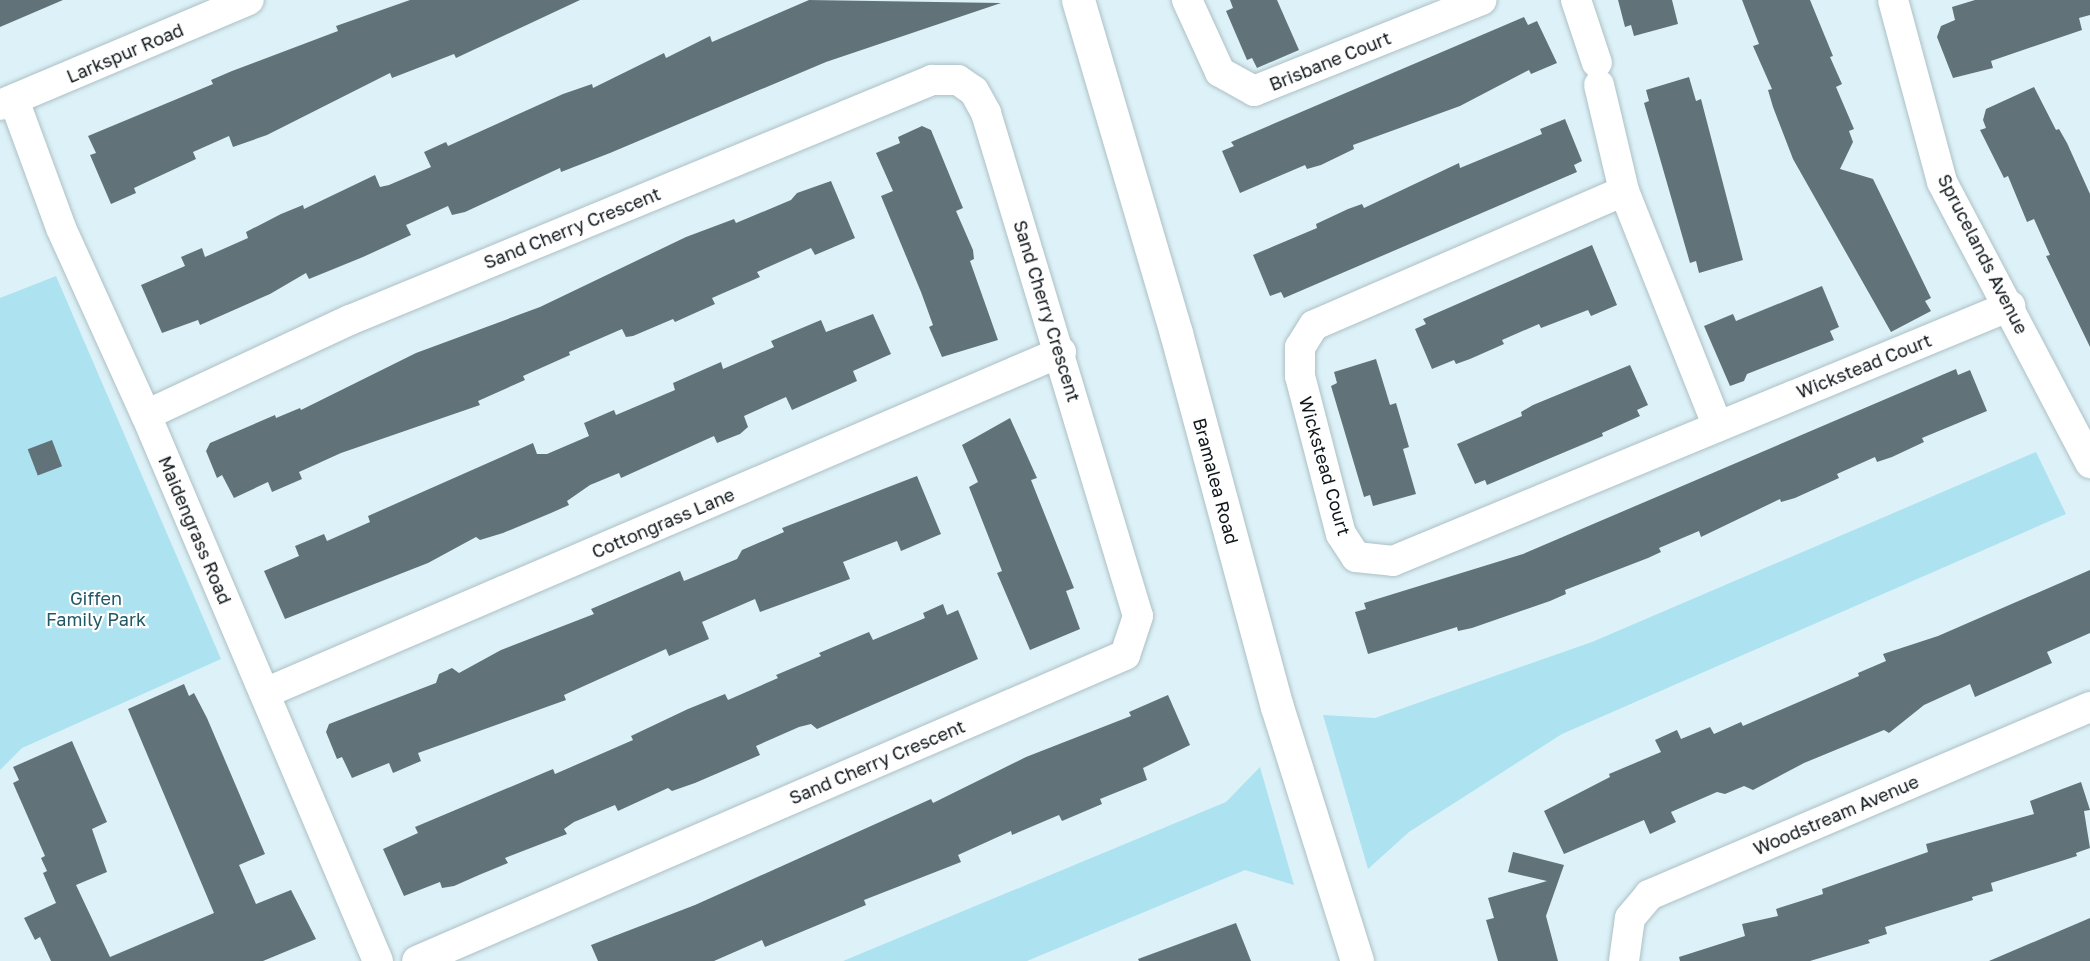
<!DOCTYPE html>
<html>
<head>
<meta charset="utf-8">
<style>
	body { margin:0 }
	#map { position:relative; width:2090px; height:961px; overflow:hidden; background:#ddf2f8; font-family:"Golos Text",sans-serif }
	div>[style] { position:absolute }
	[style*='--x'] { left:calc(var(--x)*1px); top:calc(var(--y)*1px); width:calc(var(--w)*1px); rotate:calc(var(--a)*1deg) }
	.green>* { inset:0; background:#ade2f0 }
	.building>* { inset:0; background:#617378; transform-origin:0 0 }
	.roads { filter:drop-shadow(0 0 2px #acc0c5) drop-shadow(0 0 2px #acc0c5) }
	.street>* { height:30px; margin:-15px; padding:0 15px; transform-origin:15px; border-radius:15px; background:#fff }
	.secondary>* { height:33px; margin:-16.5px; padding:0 16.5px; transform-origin:16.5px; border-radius:16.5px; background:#fff }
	span { translate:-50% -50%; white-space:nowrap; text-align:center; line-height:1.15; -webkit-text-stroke:4.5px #fff; paint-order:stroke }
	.street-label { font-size:18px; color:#10171a }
	.park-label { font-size:18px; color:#215865 }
</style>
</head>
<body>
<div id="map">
	<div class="green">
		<div style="clip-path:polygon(56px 276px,221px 659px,22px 748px,0 770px,0 298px)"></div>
		<div style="clip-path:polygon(2036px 452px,2066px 514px,1562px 734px,1409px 832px,1368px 869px,1323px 715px,1375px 718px,1592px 642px)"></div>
		<div style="clip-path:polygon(1260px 767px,1294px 885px,1245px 870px,1027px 961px,843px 961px,1226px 802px)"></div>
	</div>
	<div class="building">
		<div style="clip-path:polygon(0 0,63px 0,0 27px)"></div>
		<div style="clip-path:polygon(410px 0,580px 0,456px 58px,454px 54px,392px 78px,390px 73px,267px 135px,233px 147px,229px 136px,193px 152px,196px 159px,134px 188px,136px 193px,111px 204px,90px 155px,96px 153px,88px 136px,213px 84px,211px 80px,232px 71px,338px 31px,336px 26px)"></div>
		<div style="clip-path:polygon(809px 0,1001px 3px,826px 62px,610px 153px,561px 172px,560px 168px,465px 212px,452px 215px,448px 206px,406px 225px,411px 235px,363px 257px,309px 279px,306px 273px,270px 294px,200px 325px,198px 320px,162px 333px,141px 285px,185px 266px,181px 257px,202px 248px,205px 257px,248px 238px,246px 232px,281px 214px,303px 205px,304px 209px,375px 175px,380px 187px,389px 185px,431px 167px,424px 152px,446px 142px,448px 146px,563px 94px,592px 84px,593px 88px,664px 53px,666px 58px,710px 36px,712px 42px)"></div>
		<div style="clip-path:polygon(1230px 0,1277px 0,1299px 50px,1257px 68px,1252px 58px,1247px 60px,1226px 11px,1233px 8px)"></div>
		<div style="clip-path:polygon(1618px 0,1672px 0,1678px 24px,1634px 36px,1631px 25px,1625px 27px)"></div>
		<div style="clip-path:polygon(1742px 0,1810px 0,1833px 56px,1830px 57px,1842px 84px,1836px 87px,1854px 129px,1849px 131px,1853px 142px,1840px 169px,1873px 179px,1931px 298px,1925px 301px,1931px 311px,1891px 332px,1793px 159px,1773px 107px,1768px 90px,1772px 89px,1753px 46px,1759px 44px)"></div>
		<div style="clip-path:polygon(1975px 0,2090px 0,2090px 15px,2079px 18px,2082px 30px,1991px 61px,1993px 68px,1953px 78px,1937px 37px,1941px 26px,1955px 20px,1952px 7px)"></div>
		<div style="clip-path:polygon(1524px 17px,1528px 25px,1537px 21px,1557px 63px,1531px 74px,1529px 70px,1460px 106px,1353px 145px,1354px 149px,1321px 165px,1307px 169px,1305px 165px,1240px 193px,1222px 151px,1234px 146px,1231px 142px)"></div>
		<div style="clip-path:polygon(1689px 77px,1696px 101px,1701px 99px,1743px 260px,1699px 273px,1696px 261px,1690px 263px,1644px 103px,1649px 101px,1646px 90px)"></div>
		<div style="clip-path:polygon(2034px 87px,2056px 130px,2059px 129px,2067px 143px,2090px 194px,2090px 347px,2046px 256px,2050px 255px,2034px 219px,2027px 222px,2008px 176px,2004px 178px,1980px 130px,1986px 128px,1983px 120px,1986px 109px)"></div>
		<div style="clip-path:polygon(1565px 119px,1582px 161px,1574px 165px,1577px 172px,1284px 298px,1281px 292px,1270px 296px,1253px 255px,1317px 228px,1316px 224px,1348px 209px,1362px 204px,1364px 208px,1459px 163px,1460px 168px,1542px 134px,1540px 129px)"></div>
		<div style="clip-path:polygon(922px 126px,931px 130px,963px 208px,956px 211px,973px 250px,974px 259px,970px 261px,998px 340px,942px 357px,929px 327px,933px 325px,921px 292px,881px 196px,893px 191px,876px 153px,900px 143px,898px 137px)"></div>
		<div style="clip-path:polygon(831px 181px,855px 238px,815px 255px,811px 248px,757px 272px,760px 277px,712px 298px,715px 304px,675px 322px,673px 319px,633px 336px,626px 337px,622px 329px,569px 352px,570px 355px,523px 376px,525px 380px,478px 401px,480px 405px,341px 453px,299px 472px,302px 479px,272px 492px,268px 482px,234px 498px,222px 475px,217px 478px,206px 451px,210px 443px,275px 415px,276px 418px,300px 408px,301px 410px,416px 353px,540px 307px,686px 237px,734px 219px,736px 223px,791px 200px,797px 193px)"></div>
		<div style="clip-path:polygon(1592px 245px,1617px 305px,1591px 316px,1588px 310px,1541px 328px,1539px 324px,1502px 340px,1504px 344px,1470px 359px,1456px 364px,1454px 360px,1432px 369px,1415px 329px,1426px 324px,1423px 319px)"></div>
		<div style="clip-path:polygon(1822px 286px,1839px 327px,1830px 331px,1834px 340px,1747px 374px,1744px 381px,1730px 386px,1704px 326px,1733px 314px,1736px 321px)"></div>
		<div style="clip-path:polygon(873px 314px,891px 354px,853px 371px,857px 381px,792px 410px,786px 397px,744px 416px,748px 427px,740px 434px,717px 443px,714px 436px,621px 478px,619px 473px,590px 485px,567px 501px,569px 505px,551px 513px,503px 533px,480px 540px,476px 537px,428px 563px,285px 619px,264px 571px,299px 556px,295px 546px,324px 534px,327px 541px,370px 522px,368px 516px,533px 443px,537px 454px,547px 454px,589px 436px,584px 423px,614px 410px,616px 415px,675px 390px,673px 383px,721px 362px,723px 369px,774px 347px,771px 341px,821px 320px,826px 332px)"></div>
		<div style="clip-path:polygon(1376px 359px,1390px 405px,1396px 403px,1409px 447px,1403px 449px,1416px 494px,1373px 506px,1370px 495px,1364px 497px,1331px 386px,1337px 383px,1334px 372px)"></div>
		<div style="clip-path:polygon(1630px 365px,1648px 405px,1637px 410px,1640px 416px,1602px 433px,1603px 436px,1487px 485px,1485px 480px,1475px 484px,1457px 444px,1522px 416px,1521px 412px,1533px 405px)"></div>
		<div style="clip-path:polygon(1956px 369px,1958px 375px,1970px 370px,1987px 411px,1922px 438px,1924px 442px,1892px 457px,1877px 462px,1875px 457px,1837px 474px,1839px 478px,1795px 498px,1781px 502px,1780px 499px,1701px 537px,1699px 531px,1659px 548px,1661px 552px,1648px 558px,1565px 590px,1566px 594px,1550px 601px,1472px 628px,1458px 631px,1457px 627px,1368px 654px,1355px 612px,1366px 609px,1364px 603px,1523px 554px)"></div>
		<div style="clip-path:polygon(1010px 418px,1037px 478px,1031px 480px,1074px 588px,1066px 591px,1080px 629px,1030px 650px,997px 573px,1002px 571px,969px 487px,978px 482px,962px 445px)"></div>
		<div style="left:52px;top:440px;width:28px;height:26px;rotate:69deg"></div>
		<div style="clip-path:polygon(917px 476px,941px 534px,901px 551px,897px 541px,843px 562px,850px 579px,760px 612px,755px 599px,702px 622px,709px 639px,669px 656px,666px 649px,564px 695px,566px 700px,418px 753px,421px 761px,393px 773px,389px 763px,352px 778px,342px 757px,337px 759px,326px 732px,329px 724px,436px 683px,439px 674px,452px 668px,459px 673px,501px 650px,594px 614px,591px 609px,680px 571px,684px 581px,737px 559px,742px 550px,784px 532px,782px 528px)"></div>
		<div style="clip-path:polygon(2090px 570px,2090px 633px,2047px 652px,2052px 663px,1975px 697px,1970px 684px,1924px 705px,1889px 733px,1884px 730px,1804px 763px,1753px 790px,1744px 786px,1725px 794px,1717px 792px,1671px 812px,1676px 822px,1650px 834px,1644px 820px,1564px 854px,1544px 811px,1610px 777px,1609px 774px,1661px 752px,1655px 740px,1677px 730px,1681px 739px,1710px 727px,1714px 734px,1741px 722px,1743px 726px,1859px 676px,1858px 673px,1886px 661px,1883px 654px,1938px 636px)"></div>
		<div style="clip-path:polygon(943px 604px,947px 615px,958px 610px,978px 659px,817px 729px,811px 724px,799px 727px,756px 746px,760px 755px,695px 783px,672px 791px,668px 788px,618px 811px,615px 805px,574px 822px,564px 829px,567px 834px,505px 858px,508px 863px,479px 875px,454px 886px,442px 888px,440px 882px,404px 896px,383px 849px,418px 833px,415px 827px,553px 769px,555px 774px,633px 740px,631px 736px,688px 709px,725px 694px,728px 700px,778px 678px,776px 675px,821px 656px,819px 653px,869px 632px,873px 640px,925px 618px,923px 613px)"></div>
		<div style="clip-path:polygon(184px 684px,189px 696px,194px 693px,207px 718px,265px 854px,239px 865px,256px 904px,291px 890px,316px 939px,263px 961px,51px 961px,40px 937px,35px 940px,24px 918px,56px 903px,43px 873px,47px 871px,41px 858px,45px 856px,13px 783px,19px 780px,13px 767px,72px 741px,107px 822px,92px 829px,107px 872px,76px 885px,110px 957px,214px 913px,128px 709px)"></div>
		<div style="clip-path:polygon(1168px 695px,1190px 745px,1143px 768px,1147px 780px,1100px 799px,1102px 804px,1062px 821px,1059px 815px,1012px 835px,1011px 831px,958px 855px,961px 862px,864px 900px,866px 905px,765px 947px,762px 940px,714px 961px,598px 961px,591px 945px,695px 905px,931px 799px,933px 803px,1026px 757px,1131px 716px,1129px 712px)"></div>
		<div style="clip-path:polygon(2081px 782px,2090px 810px,2084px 811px,2090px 848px,2076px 853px,2077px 856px,1991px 883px,1993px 891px,1972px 897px,1973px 900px,1885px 927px,1887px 934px,1868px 940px,1870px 943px,1810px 961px,1680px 961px,1679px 957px,1745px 936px,1742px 924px,1778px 916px,1776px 909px,1823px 894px,1822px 889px,1928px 852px,1926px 844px,2034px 814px,2030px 801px)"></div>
		<div style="clip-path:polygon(1513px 852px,1564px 865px,1546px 916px,1558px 961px,1498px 961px,1486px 920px,1494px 918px,1488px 898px,1547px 881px,1508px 872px)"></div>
		<div style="clip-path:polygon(2090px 918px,2090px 961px,1989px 961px)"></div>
		<div style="clip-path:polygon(1236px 923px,1251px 961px,1139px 961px,1138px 959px)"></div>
	</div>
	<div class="roads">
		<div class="street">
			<div style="--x:1187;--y:0;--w:79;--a:65.4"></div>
			<div style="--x:1220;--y:72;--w:39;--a:29"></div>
			<div style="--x:1254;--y:91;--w:245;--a:-21.8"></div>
			<div style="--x:1576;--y:0;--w:66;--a:71.6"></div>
			<div style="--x:1893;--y:0;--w:188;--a:74.9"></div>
			<div style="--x:1942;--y:182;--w:318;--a:62.2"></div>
			<div style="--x:1599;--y:85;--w:109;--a:76.7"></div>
			<div style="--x:1624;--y:191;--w:252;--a:68.3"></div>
			<div style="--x:14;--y:100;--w:136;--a:69.8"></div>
			<div style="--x:61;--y:228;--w:205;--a:65.6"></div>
			<div style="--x:146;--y:415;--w:593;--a:66.98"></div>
			<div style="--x:0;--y:105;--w:270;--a:-22.9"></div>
			<div style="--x:1624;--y:191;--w:338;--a:156.6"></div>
			<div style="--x:1314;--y:325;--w:26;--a:122"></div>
			<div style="--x:1300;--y:347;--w:29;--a:90"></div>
			<div style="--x:1300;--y:376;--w:163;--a:75.5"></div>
			<div style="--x:1341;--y:534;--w:27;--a:57"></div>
			<div style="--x:1356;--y:557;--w:37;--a:6"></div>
			<div style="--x:1393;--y:561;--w:668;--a:-22.45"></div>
			<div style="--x:146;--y:415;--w:225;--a:-25"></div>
			<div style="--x:350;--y:320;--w:630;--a:-22.41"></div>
			<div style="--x:932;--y:80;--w:26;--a:0"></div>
			<div style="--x:958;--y:80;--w:19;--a:35"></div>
			<div style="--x:974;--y:91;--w:25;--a:61"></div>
			<div style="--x:986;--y:113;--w:525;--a:73.19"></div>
			<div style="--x:1138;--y:616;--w:41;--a:108.4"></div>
			<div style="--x:1125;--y:655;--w:771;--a:156.63"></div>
			<div style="--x:265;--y:693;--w:866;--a:-23.19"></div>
			<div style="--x:1624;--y:961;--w:43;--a:-82.1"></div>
			<div style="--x:1630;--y:918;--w:30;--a:-50"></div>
			<div style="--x:1649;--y:895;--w:479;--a:-23.1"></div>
		</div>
		<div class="secondary">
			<div style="--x:1078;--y:0;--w:347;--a:73.6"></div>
			<div style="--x:1176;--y:333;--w:387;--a:74.9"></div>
			<div style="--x:1277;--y:707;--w:266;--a:72.5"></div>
		</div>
	</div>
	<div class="street-label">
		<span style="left:125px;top:53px;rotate:-23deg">Larkspur Road</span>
		<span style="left:1330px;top:61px;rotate:-22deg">Brisbane Court</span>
		<span style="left:572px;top:228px;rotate:-22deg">Sand Cherry Crescent</span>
		<span style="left:1983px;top:254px;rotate:63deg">Sprucelands Avenue</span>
		<span style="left:1047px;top:311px;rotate:73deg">Sand Cherry Crescent</span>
		<span style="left:1864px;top:366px;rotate:-22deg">Wickstead Court</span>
		<span style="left:1325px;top:466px;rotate:74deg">Wickstead Court</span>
		<span style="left:1216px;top:481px;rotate:75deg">Bramalea Road</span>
		<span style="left:663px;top:523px;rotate:-23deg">Cottongrass Lane</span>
		<span style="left:195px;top:530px;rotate:67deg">Maidengrass Road</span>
		<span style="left:877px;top:762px;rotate:-23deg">Sand Cherry Crescent</span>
		<span style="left:1836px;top:815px;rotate:-23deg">Woodstream Avenue</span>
	</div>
	<div class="park-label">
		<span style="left:96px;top:609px">Giffen<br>Family Park</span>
	</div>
</div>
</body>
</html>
